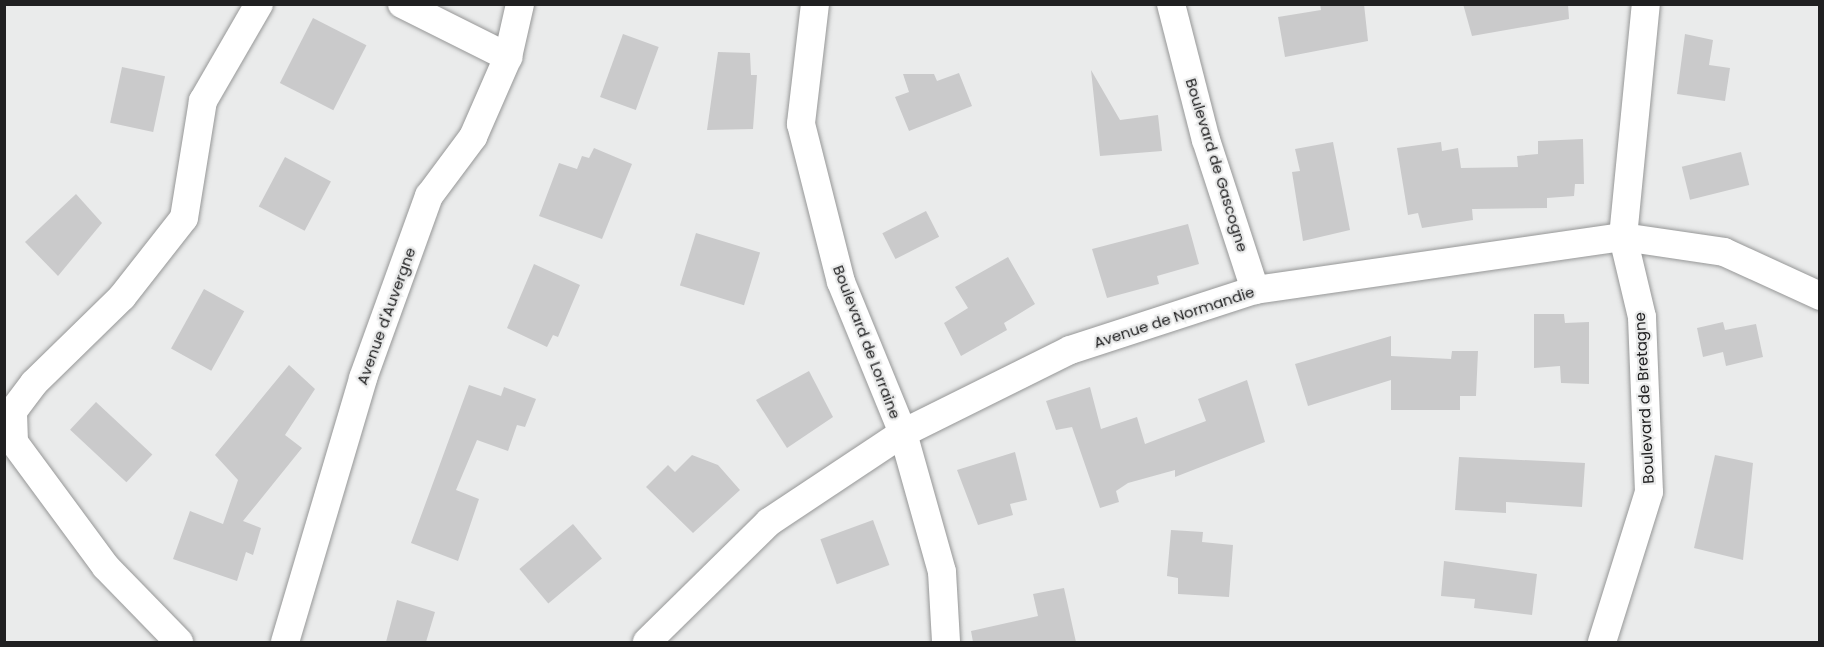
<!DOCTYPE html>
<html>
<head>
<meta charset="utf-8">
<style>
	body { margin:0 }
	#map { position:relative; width:1824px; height:647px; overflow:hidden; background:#eaebeb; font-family:Poppins,sans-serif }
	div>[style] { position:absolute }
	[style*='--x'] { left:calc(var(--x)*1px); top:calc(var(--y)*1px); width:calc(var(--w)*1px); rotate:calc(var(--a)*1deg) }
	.building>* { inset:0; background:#cacacb; transform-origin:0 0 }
	.roads { filter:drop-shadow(0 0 2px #969797) drop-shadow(0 0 2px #969797) }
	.street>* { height:28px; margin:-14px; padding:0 14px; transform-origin:14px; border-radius:14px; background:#fff }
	span { translate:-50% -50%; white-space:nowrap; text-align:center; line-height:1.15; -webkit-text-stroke:4.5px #eaebeb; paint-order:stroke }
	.street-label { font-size:15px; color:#202021 }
	.frame { position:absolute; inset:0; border:6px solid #202021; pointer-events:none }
</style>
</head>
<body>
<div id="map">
	<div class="building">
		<div style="clip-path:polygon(1320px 4px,1364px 4px,1368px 41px,1285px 57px,1278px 17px,1321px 10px)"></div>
		<div style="clip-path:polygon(1463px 4px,1568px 4px,1569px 19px,1472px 36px)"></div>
		<div style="left:313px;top:18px;width:60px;height:73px;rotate:27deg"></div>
		<div style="left:623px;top:34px;width:38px;height:67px;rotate:20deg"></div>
		<div style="clip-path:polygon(1685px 34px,1713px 40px,1709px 65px,1730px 68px,1725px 101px,1677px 94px)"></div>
		<div style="clip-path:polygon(718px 52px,750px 53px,751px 75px,757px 75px,753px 129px,707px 130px)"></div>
		<div style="left:122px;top:67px;width:44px;height:57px;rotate:12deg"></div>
		<div style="clip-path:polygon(1091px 70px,1120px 120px,1158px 115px,1162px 151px,1100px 156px)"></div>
		<div style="clip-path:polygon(959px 73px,972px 106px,909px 131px,895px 97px,909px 92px,903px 74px,934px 74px,937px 81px)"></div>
		<div style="clip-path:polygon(1583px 139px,1584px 184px,1575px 184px,1574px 196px,1547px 198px,1547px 208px,1472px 209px,1473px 220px,1422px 228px,1418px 213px,1408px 215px,1397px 148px,1441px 142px,1442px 151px,1458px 148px,1461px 168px,1518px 167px,1517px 156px,1538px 154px,1538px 141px)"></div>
		<div style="clip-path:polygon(1333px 142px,1350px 230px,1303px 241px,1292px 172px,1300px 171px,1295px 149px)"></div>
		<div style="clip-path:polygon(594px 148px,632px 164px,602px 239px,539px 216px,559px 163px,577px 169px,582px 156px,589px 158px)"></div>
		<div style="left:1741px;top:152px;width:34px;height:61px;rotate:76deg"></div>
		<div style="left:285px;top:157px;width:52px;height:56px;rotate:28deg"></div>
		<div style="clip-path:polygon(76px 194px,102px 223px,58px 276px,25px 242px)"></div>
		<div style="left:926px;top:211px;width:29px;height:49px;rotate:63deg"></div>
		<div style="clip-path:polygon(1188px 224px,1199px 264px,1157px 276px,1159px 284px,1107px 298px,1092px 249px)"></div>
		<div style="left:696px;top:233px;width:67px;height:55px;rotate:17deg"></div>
		<div style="clip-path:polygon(1008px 257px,1035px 304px,1004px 323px,1007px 330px,961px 356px,944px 323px,968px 308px,955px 287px)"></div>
		<div style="clip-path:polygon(534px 264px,580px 285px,558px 337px,553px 335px,547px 347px,507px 328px)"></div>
		<div style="left:204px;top:289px;width:46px;height:68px;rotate:29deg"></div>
		<div style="clip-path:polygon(1534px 314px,1564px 314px,1565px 323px,1589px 322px,1589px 384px,1561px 383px,1560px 366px,1534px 368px)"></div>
		<div style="clip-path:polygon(1723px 322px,1725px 330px,1756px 324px,1763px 357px,1726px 366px,1723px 352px,1703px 357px,1697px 328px)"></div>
		<div style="clip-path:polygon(1391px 336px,1391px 356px,1451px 359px,1452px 351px,1478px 351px,1476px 396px,1460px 396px,1460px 410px,1391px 410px,1391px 380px,1308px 406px,1295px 364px)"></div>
		<div style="clip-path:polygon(289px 365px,315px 389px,285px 435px,302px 448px,243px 521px,261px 528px,253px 555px,246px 552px,237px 581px,173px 559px,190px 511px,223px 524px,238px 480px,215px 455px)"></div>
		<div style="clip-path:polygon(809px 371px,833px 417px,787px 448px,756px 400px)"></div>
		<div style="clip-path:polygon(1247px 380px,1265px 442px,1175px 477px,1175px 470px,1128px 483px,1116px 491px,1119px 502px,1100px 508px,1072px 427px,1056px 430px,1046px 401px,1090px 387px,1101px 429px,1137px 417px,1145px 444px,1206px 421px,1198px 399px)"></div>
		<div style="clip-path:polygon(469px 385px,501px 396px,504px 387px,536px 399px,525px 427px,517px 425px,508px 451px,477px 440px,456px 490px,479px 499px,458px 561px,411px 543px)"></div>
		<div style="left:96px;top:402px;width:77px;height:38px;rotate:43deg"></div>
		<div style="clip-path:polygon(1015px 452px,1027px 500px,1010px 504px,1013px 515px,978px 525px,957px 470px)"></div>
		<div style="clip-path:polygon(692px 455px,718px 465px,740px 490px,693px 533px,646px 487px,668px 465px,675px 472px)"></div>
		<div style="clip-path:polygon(1715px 455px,1753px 463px,1743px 560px,1694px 548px)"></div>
		<div style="clip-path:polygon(1459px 457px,1585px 463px,1582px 507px,1506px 502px,1506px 513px,1455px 510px)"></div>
		<div style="left:873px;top:520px;width:48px;height:56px;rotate:70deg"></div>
		<div style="left:573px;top:524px;width:45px;height:70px;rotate:50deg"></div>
		<div style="clip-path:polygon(1171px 530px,1203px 532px,1202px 542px,1233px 545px,1229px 597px,1178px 594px,1178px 578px,1167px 576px)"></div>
		<div style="clip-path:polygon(1444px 561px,1537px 574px,1532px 615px,1474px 608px,1475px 599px,1441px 596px)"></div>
		<div style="clip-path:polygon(1064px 588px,1076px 642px,973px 642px,971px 631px,1038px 616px,1033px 594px)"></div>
		<div style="clip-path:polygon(397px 600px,435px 612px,426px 642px,386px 642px)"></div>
	</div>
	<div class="roads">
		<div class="street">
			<div style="--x:402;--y:4;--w:119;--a:26.6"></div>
			<div style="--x:815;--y:4;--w:121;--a:96.7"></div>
			<div style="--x:801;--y:124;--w:163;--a:75.8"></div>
			<div style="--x:841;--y:282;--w:163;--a:67.7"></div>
			<div style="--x:903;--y:433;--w:144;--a:74.3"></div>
			<div style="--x:942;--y:572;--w:70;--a:86.7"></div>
			<div style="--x:1171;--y:4;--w:140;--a:75.6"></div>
			<div style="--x:1206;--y:140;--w:158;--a:71.9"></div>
			<div style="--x:179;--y:642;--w:105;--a:-134.2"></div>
			<div style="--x:106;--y:567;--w:155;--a:-126.4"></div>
			<div style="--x:14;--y:442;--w:31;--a:-92"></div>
			<div style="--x:13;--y:411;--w:35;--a:-53"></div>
			<div style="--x:34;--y:383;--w:123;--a:-44.3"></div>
			<div style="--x:122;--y:297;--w:100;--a:-51.9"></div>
			<div style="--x:184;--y:218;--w:119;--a:-80.8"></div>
			<div style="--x:203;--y:101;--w:112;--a:-60"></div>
			<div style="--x:285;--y:642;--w:275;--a:-73.5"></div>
			<div style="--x:363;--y:378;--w:194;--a:-70.1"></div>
			<div style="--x:429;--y:196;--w:74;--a:-53.3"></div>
			<div style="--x:473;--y:137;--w:87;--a:-66.4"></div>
			<div style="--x:508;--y:57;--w:54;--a:-77.2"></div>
			<div style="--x:647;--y:642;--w:171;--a:-44.5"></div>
			<div style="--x:769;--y:522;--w:161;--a:-33.6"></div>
			<div style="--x:903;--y:433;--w:186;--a:-26.4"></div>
			<div style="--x:1070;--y:350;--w:194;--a:-18"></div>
			<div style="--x:1255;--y:290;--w:372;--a:-8.2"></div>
			<div style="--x:1623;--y:237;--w:102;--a:8.4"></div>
			<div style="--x:1724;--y:252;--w:106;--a:24.6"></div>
			<div style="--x:1602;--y:642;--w:157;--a:-72.6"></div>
			<div style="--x:1649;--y:492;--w:175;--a:-92.3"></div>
			<div style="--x:1642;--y:317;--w:82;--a:-103.4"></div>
			<div style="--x:1623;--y:237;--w:234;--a:-84.4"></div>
		</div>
	</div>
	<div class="street-label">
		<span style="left:1217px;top:165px;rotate:73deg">Boulevard de Gascogne</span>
		<span style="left:386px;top:316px;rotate:-70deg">Avenue d'Auvergne</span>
		<span style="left:1174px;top:317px;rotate:-18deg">Avenue de Normandie</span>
		<span style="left:867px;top:342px;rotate:69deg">Boulevard de Lorraine</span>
		<span style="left:1644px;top:398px;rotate:-93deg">Boulevard de Bretagne</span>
	</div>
	<div class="frame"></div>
</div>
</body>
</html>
